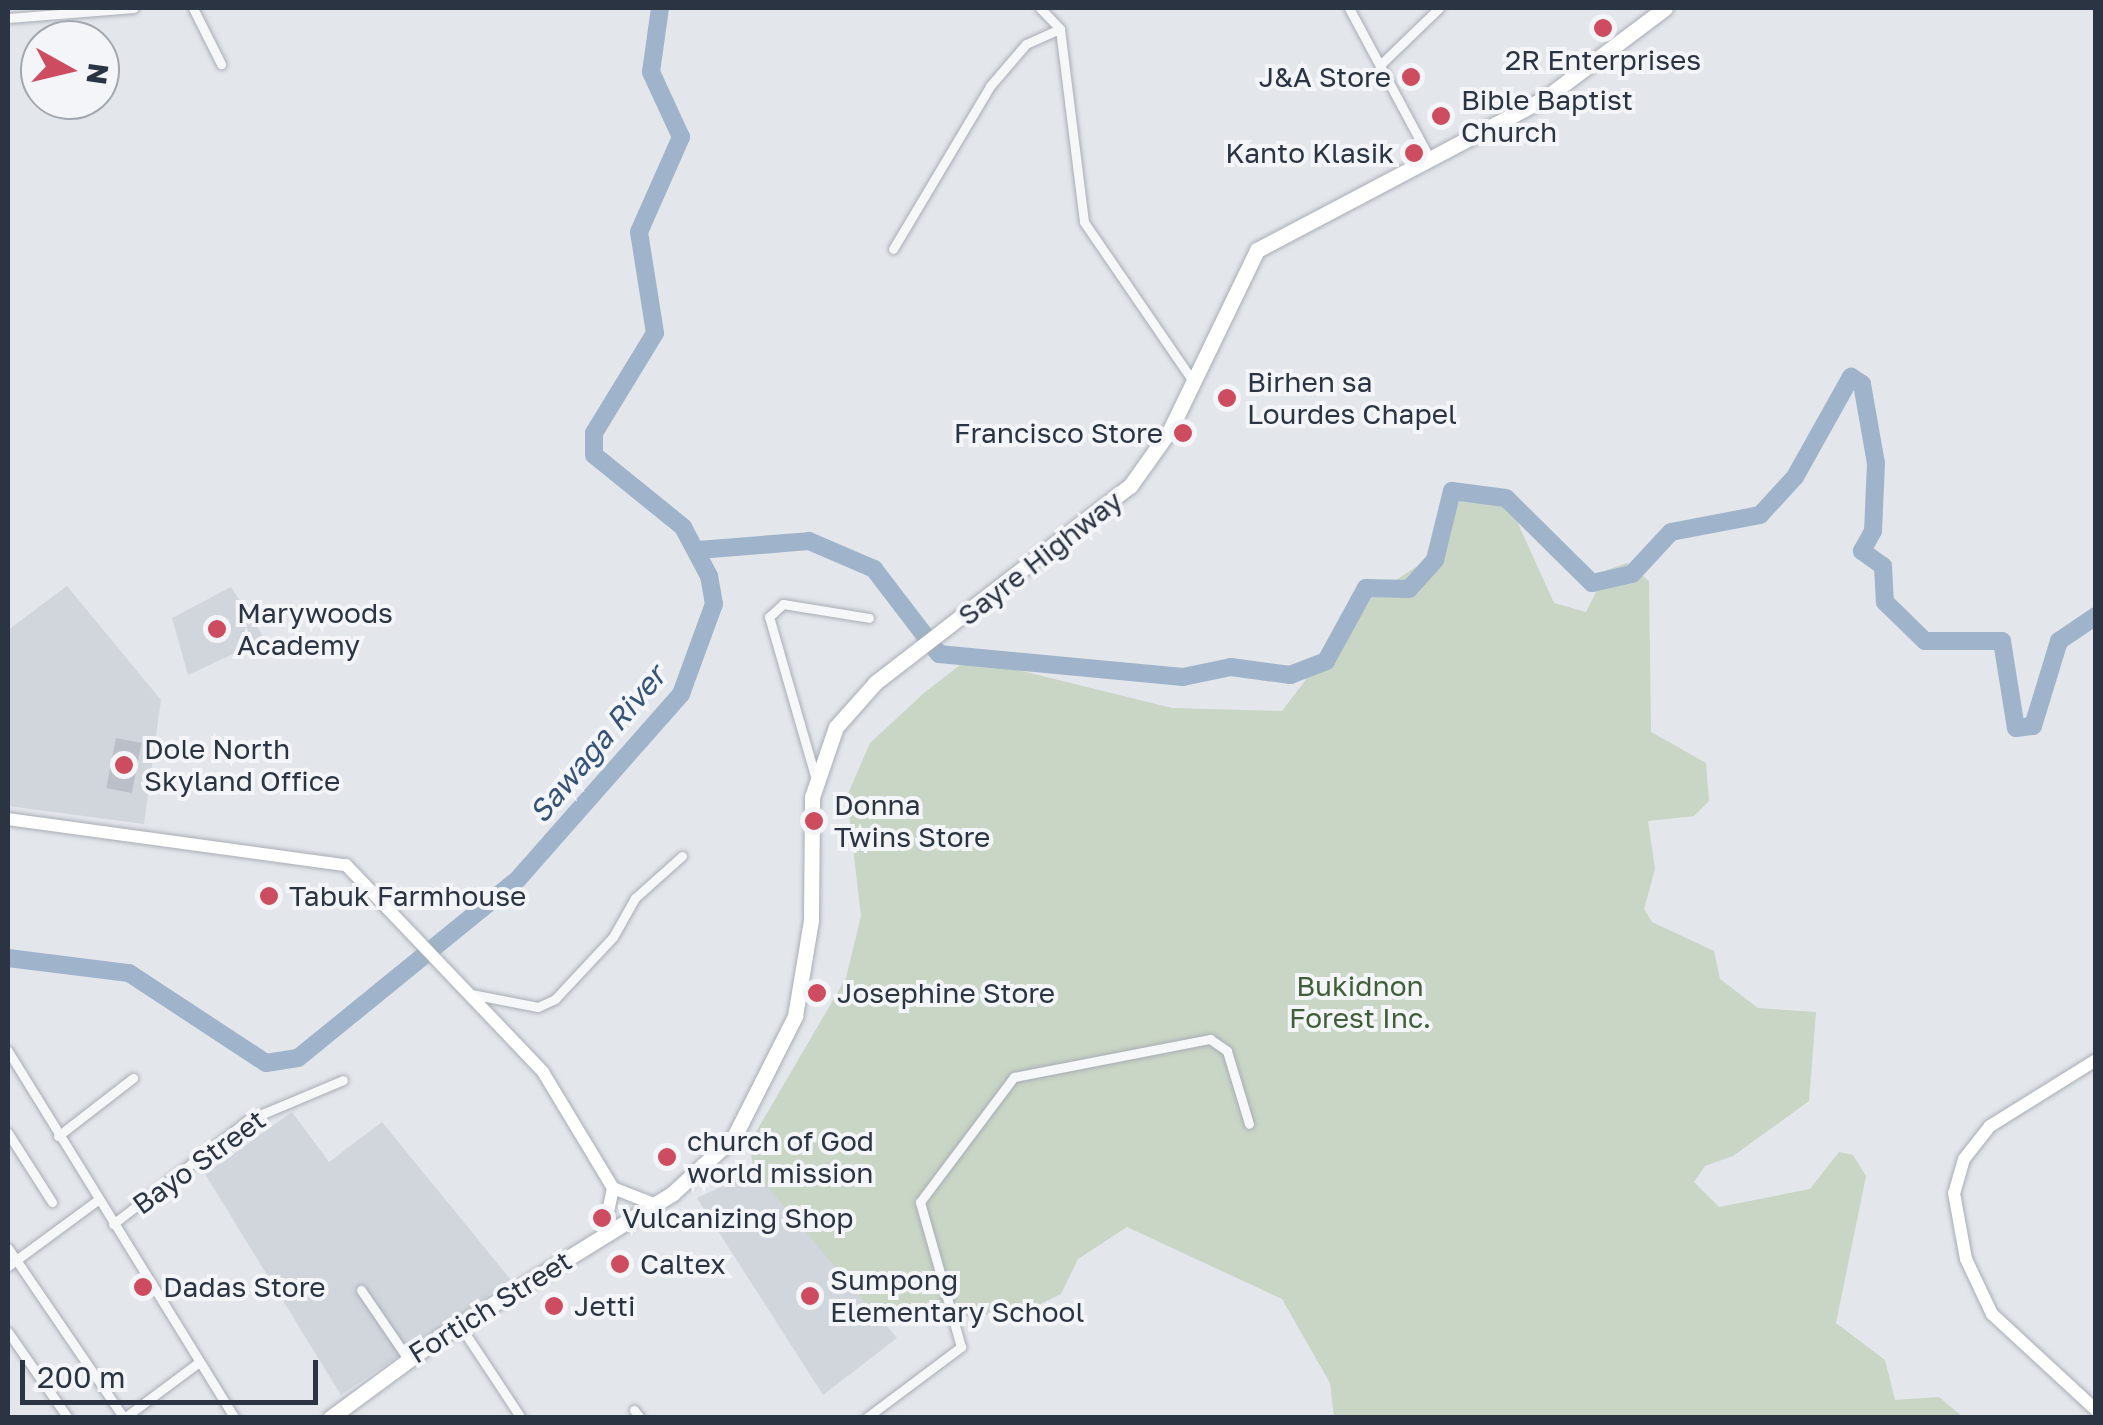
<!DOCTYPE html>
<html>
<head>
<meta charset="utf-8">
<style>
	body { margin:0 }
	#map { position:relative; width:2103px; height:1425px; overflow:hidden; background:#e3e6eb; font-family:"Golos Text",sans-serif }
	div>[style] { position:absolute }
	[style*='--x'] { left:calc(var(--x)*1px); top:calc(var(--y)*1px); width:calc(var(--w)*1px); rotate:calc(var(--a)*1deg) }
	.built>* { inset:0; background:#d1d6dd }
	.green>* { inset:0; background:#c9d5c5 }
	.river>* { height:18px; margin:-9px; padding:0 9px; transform-origin:9px; border-radius:9px; background:#9fb4ca }
	.building>* { inset:0; background:#bbc0c8; transform-origin:0 0 }
	.roads { filter:drop-shadow(0 0 2px #a8adb5) drop-shadow(0 0 2px #a8adb5) }
	.street>* { height:9px; margin:-4.5px; padding:0 4.5px; transform-origin:4.5px; border-radius:4.5px; background:#f6f7f9 }
	.secondary>* { height:12px; margin:-6px; padding:0 6px; transform-origin:6px; border-radius:6px; background:#fff }
	.highway>* { height:15px; margin:-7.5px; padding:0 7.5px; transform-origin:7.5px; border-radius:7.5px; background:#fff }
	.dots>* { width:28px; height:28px; translate:-50% -50%; box-sizing:border-box; border:5px solid #f3f5f8; border-radius:50% }
	span { translate:-50% -50%; white-space:nowrap; text-align:center; line-height:1.15; -webkit-text-stroke:8px #f3f5f8; paint-order:stroke }
	.poi-label { font-size:28px; color:#2b3443 }
	.right { translate:-100% -50%; text-align:right }
	.left { translate:0 -50%; text-align:left }
	.street-label { font-size:28px; color:#2b3443 }
	.park-label { font-size:28px; color:#405f39 }
	.water-label { font-size:30px; color:#355377; font-style:italic }
	.frame { position:absolute; inset:0; border:10px solid #2b3443; pointer-events:none }
	.north { position:absolute; left:20px; top:20px; width:100px; height:100px; box-sizing:border-box; background:#f3f5f8; border:2px solid #a3a8b0; border-radius:50%; rotate:98deg; font-size:28px; font-weight:700; line-height:40px; text-align:center; color:#2b3443 }
	.north::after { content:''; display:block; margin:auto; width:35px; height:45px; background:#cd4c60; clip-path:polygon(50% 0,100% 100%,50% 72%,0 100%) }
	.scale { position:absolute; left:20px; top:1360px; width:298px; height:45px; box-sizing:border-box; border:5px solid #2b3443; border-top:0; padding-left:12px; font-size:30px; line-height:35px; white-space:nowrap; color:#2b3443; -webkit-text-stroke:8px #f3f5f8; paint-order:stroke }
</style>
</head>
<body>
<div id="map">
	<div class="built">
		<div style="clip-path:polygon(67px 586px,161px 700px,144px 824px,8px 806px,8px 630px)"></div>
		<div style="clip-path:polygon(231px 587px,265px 639px,188px 675px,172px 618px)"></div>
		<div style="clip-path:polygon(292px 1112px,329px 1162px,382px 1122px,511px 1280px,341px 1395px,205px 1174px)"></div>
		<div style="clip-path:polygon(758px 1170px,897px 1338px,823px 1395px,697px 1198px)"></div>
	</div>
	<div class="green">
		<div style="clip-path:polygon(1491px 498px,1510px 506px,1554px 603px,1586px 612px,1607px 570px,1627px 563px,1649px 581px,1651px 732px,1706px 763px,1709px 801px,1694px 816px,1648px 821px,1655px 869px,1644px 909px,1652px 922px,1714px 951px,1720px 979px,1758px 1008px,1816px 1012px,1809px 1101px,1733px 1156px,1705px 1166px,1694px 1182px,1719px 1207px,1810px 1189px,1839px 1152px,1853px 1155px,1866px 1176px,1836px 1323px,1885px 1360px,1895px 1400px,1939px 1397px,1963px 1417px,1334px 1417px,1330px 1383px,1282px 1299px,1127px 1227px,1078px 1259px,1061px 1294px,1026px 1311px,899px 1323px,872px 1310px,754px 1171px,749px 1144px,846px 978px,861px 916px,847px 796px,870px 743px,924px 693px,969px 658px,1172px 708px,1282px 711px,1367px 599px,1425px 561px,1459px 499px)"></div>
	</div>
	<div class="river">
		<div style="--x:698;--y:550;--w:111;--a:-4.6"></div>
		<div style="--x:809;--y:541;--w:71;--a:23.3"></div>
		<div style="--x:874;--y:569;--w:107;--a:52.6"></div>
		<div style="--x:939;--y:654;--w:245;--a:5.4"></div>
		<div style="--x:1183;--y:677;--w:49;--a:-11.8"></div>
		<div style="--x:1231;--y:667;--w:60;--a:7.7"></div>
		<div style="--x:1290;--y:675;--w:39;--a:-21"></div>
		<div style="--x:1326;--y:661;--w:83;--a:-61.3"></div>
		<div style="--x:1366;--y:588;--w:43;--a:1.3"></div>
		<div style="--x:1409;--y:589;--w:39;--a:-48"></div>
		<div style="--x:1435;--y:560;--w:71;--a:-76.2"></div>
		<div style="--x:1452;--y:491;--w:54;--a:7.4"></div>
		<div style="--x:1506;--y:498;--w:121;--a:44.7"></div>
		<div style="--x:1592;--y:583;--w:41;--a:-12.7"></div>
		<div style="--x:1632;--y:574;--w:57;--a:-47.1"></div>
		<div style="--x:1671;--y:532;--w:91;--a:-10.8"></div>
		<div style="--x:1760;--y:515;--w:52;--a:-47.4"></div>
		<div style="--x:1795;--y:477;--w:115;--a:-60.8"></div>
		<div style="--x:1851;--y:377;--w:13;--a:32"></div>
		<div style="--x:1862;--y:384;--w:80;--a:80"></div>
		<div style="--x:1876;--y:463;--w:68;--a:92.5"></div>
		<div style="--x:1873;--y:531;--w:23;--a:119"></div>
		<div style="--x:1862;--y:551;--w:26;--a:36"></div>
		<div style="--x:1883;--y:566;--w:36;--a:87"></div>
		<div style="--x:1885;--y:602;--w:56;--a:44.3"></div>
		<div style="--x:1925;--y:641;--w:77;--a:0"></div>
		<div style="--x:2002;--y:641;--w:88;--a:80.9"></div>
		<div style="--x:2016;--y:728;--w:17;--a:-7"></div>
		<div style="--x:2033;--y:726;--w:89;--a:-73"></div>
		<div style="--x:2059;--y:641;--w:45;--a:-34"></div>
		<div style="--x:8;--y:958;--w:122;--a:7.1"></div>
		<div style="--x:129;--y:973;--w:164;--a:33.3"></div>
		<div style="--x:266;--y:1063;--w:32;--a:-9"></div>
		<div style="--x:298;--y:1058;--w:284;--a:-39.1"></div>
		<div style="--x:518;--y:879;--w:247;--a:-48.6"></div>
		<div style="--x:681;--y:694;--w:96;--a:-69.9"></div>
		<div style="--x:714;--y:604;--w:28;--a:-100"></div>
		<div style="--x:709;--y:576;--w:55;--a:-118"></div>
		<div style="--x:683;--y:527;--w:114;--a:-141"></div>
		<div style="--x:594;--y:455;--w:22;--a:-90"></div>
		<div style="--x:594;--y:433;--w:117;--a:-58.6"></div>
		<div style="--x:655;--y:333;--w:102;--a:-99"></div>
		<div style="--x:639;--y:232;--w:104;--a:-66.1"></div>
		<div style="--x:681;--y:137;--w:72;--a:-114.8"></div>
		<div style="--x:651;--y:72;--w:65;--a:-82"></div>
	</div>
	<div class="building">
		<div style="left:116px;top:738px;width:26px;height:51px;rotate:11deg"></div>
	</div>
	<div class="roads">
		<div class="street">
			<div style="--x:193;--y:8;--w:63;--a:63.4"></div>
			<div style="--x:1040;--y:8;--w:29;--a:46"></div>
			<div style="--x:1060;--y:29;--w:194;--a:82.9"></div>
			<div style="--x:1084;--y:222;--w:193;--a:55.6"></div>
			<div style="--x:1349;--y:8;--w:171;--a:61.8"></div>
			<div style="--x:8;--y:18;--w:126;--a:-4.5"></div>
			<div style="--x:1380;--y:65;--w:82;--a:-44"></div>
			<div style="--x:893;--y:249;--w:190;--a:-59.2"></div>
			<div style="--x:990;--y:86;--w:55;--a:-49.4"></div>
			<div style="--x:1026;--y:44;--w:37;--a:-24"></div>
			<div style="--x:815;--y:776;--w:166;--a:-106.1"></div>
			<div style="--x:769;--y:617;--w:19;--a:-43"></div>
			<div style="--x:783;--y:604;--w:87;--a:9.2"></div>
			<div style="--x:471;--y:994;--w:68;--a:11"></div>
			<div style="--x:538;--y:1007;--w:19;--a:-25"></div>
			<div style="--x:555;--y:999;--w:85;--a:-46.9"></div>
			<div style="--x:613;--y:937;--w:45;--a:-60.6"></div>
			<div style="--x:635;--y:898;--w:63;--a:-41.8"></div>
			<div style="--x:8;--y:1051;--w:432;--a:58.3"></div>
			<div style="--x:8;--y:1133;--w:82;--a:57.5"></div>
			<div style="--x:58;--y:1136;--w:95;--a:-37.7"></div>
			<div style="--x:113;--y:1224;--w:170;--a:-37.6"></div>
			<div style="--x:248;--y:1120;--w:103;--a:-22.8"></div>
			<div style="--x:8;--y:1248;--w:206;--a:55.7"></div>
			<div style="--x:8;--y:1266;--w:112;--a:-36.3"></div>
			<div style="--x:361;--y:1290;--w:83;--a:55.7"></div>
			<div style="--x:459;--y:1324;--w:113;--a:56.6"></div>
			<div style="--x:8;--y:1332;--w:105;--a:55.1"></div>
			<div style="--x:634;--y:1410;--w:10;--a:53"></div>
			<div style="--x:124;--y:1418;--w:94;--a:-36.7"></div>
			<div style="--x:866;--y:1418;--w:119;--a:-36.8"></div>
			<div style="--x:961;--y:1347;--w:151;--a:-105.8"></div>
			<div style="--x:920;--y:1202;--w:156;--a:-53.1"></div>
			<div style="--x:1014;--y:1077;--w:200;--a:-11"></div>
			<div style="--x:1210;--y:1039;--w:21;--a:35"></div>
			<div style="--x:1227;--y:1051;--w:76;--a:73.2"></div>
		</div>
		<div class="secondary">
			<div style="--x:8;--y:819;--w:341;--a:7.8"></div>
			<div style="--x:346;--y:865;--w:286;--a:46.4"></div>
			<div style="--x:543;--y:1072;--w:135;--a:58.9"></div>
			<div style="--x:613;--y:1188;--w:46;--a:21.6"></div>
			<div style="--x:2096;--y:1060;--w:125;--a:148.1"></div>
			<div style="--x:1990;--y:1126;--w:42;--a:128.2"></div>
			<div style="--x:1964;--y:1159;--w:35;--a:106"></div>
			<div style="--x:1954;--y:1193;--w:67;--a:79.7"></div>
			<div style="--x:1966;--y:1259;--w:61;--a:64.7"></div>
			<div style="--x:1992;--y:1314;--w:142;--a:42.7"></div>
			<div style="--x:603;--y:1236;--w:49;--a:-78.2"></div>
		</div>
		<div class="highway">
			<div style="--x:330;--y:1418;--w:137;--a:-36.4"></div>
			<div style="--x:440;--y:1337;--w:274;--a:-31.7"></div>
			<div style="--x:673;--y:1193;--w:83;--a:-42.6"></div>
			<div style="--x:734;--y:1137;--w:136;--a:-63.2"></div>
			<div style="--x:795;--y:1016;--w:97;--a:-80.5"></div>
			<div style="--x:811;--y:920;--w:123;--a:-89.5"></div>
			<div style="--x:812;--y:797;--w:74;--a:-71.1"></div>
			<div style="--x:836;--y:727;--w:60;--a:-48.4"></div>
			<div style="--x:876;--y:682;--w:321;--a:-37.7"></div>
			<div style="--x:1130;--y:486;--w:69;--a:-54.5"></div>
			<div style="--x:1170;--y:430;--w:200;--a:-64.2"></div>
			<div style="--x:1257;--y:250;--w:324;--a:-27.8"></div>
			<div style="--x:1544;--y:99;--w:151;--a:-36.9"></div>
		</div>
	</div>
	<div class="dots">
		<div style="left:1603px;top:28px;background:#cd4c60"></div>
		<div style="left:1411px;top:77px;background:#cd4c60"></div>
		<div style="left:1441px;top:116px;background:#cd4c60"></div>
		<div style="left:1414px;top:153px;background:#cd4c60"></div>
		<div style="left:1227px;top:398px;background:#cd4c60"></div>
		<div style="left:1183px;top:433px;background:#cd4c60"></div>
		<div style="left:217px;top:629px;background:#cd4c60"></div>
		<div style="left:124px;top:765px;background:#cd4c60"></div>
		<div style="left:814px;top:821px;background:#cd4c60"></div>
		<div style="left:269px;top:896px;background:#cd4c60"></div>
		<div style="left:817px;top:993px;background:#cd4c60"></div>
		<div style="left:667px;top:1157px;background:#cd4c60"></div>
		<div style="left:602px;top:1218px;background:#cd4c60"></div>
		<div style="left:620px;top:1264px;background:#cd4c60"></div>
		<div style="left:143px;top:1287px;background:#cd4c60"></div>
		<div style="left:810px;top:1296px;background:#cd4c60"></div>
		<div style="left:554px;top:1306px;background:#cd4c60"></div>
	</div>
	<div class="poi-label">
		<span style="left:1603px;top:60px">2R Enterprises</span>
		<span class="right" style="left:1391px;top:77px">J&amp;A Store</span>
		<span class="left" style="left:1461px;top:116px">Bible Baptist<br>Church</span>
		<span class="right" style="left:1394px;top:153px">Kanto Klasik</span>
		<span class="left" style="left:1247px;top:398px">Birhen sa<br>Lourdes Chapel</span>
		<span class="right" style="left:1163px;top:433px">Francisco Store</span>
		<span class="left" style="left:237px;top:629px">Marywoods<br>Academy</span>
		<span class="left" style="left:144px;top:765px">Dole North<br>Skyland Office</span>
		<span class="left" style="left:834px;top:821px">Donna<br>Twins Store</span>
		<span class="left" style="left:289px;top:896px">Tabuk Farmhouse</span>
		<span class="left" style="left:837px;top:993px">Josephine Store</span>
		<span class="left" style="left:687px;top:1157px">church of God<br>world mission</span>
		<span class="left" style="left:622px;top:1218px">Vulcanizing Shop</span>
		<span class="left" style="left:640px;top:1264px">Caltex</span>
		<span class="left" style="left:830px;top:1296px">Sumpong<br>Elementary School</span>
		<span class="left" style="left:163px;top:1287px">Dadas Store</span>
		<span class="left" style="left:574px;top:1306px">Jetti</span>
	</div>
	<div class="street-label">
		<span style="left:1040px;top:558px;rotate:-38deg">Sayre Highway</span>
		<span style="left:199px;top:1162px;rotate:-36deg">Bayo Street</span>
		<span style="left:490px;top:1307px;rotate:-32deg">Fortich Street</span>
	</div>
	<div class="park-label">
		<span style="left:1360px;top:1002px">Bukidnon<br>Forest Inc.</span>
	</div>
	<div class="water-label">
		<span style="left:597px;top:744px;rotate:-50deg">Sawaga River</span>
	</div>
	<div class="frame"></div>
	<div class="north">N</div>
	<div class="scale">200 m</div>
</div>
</body>
</html>
